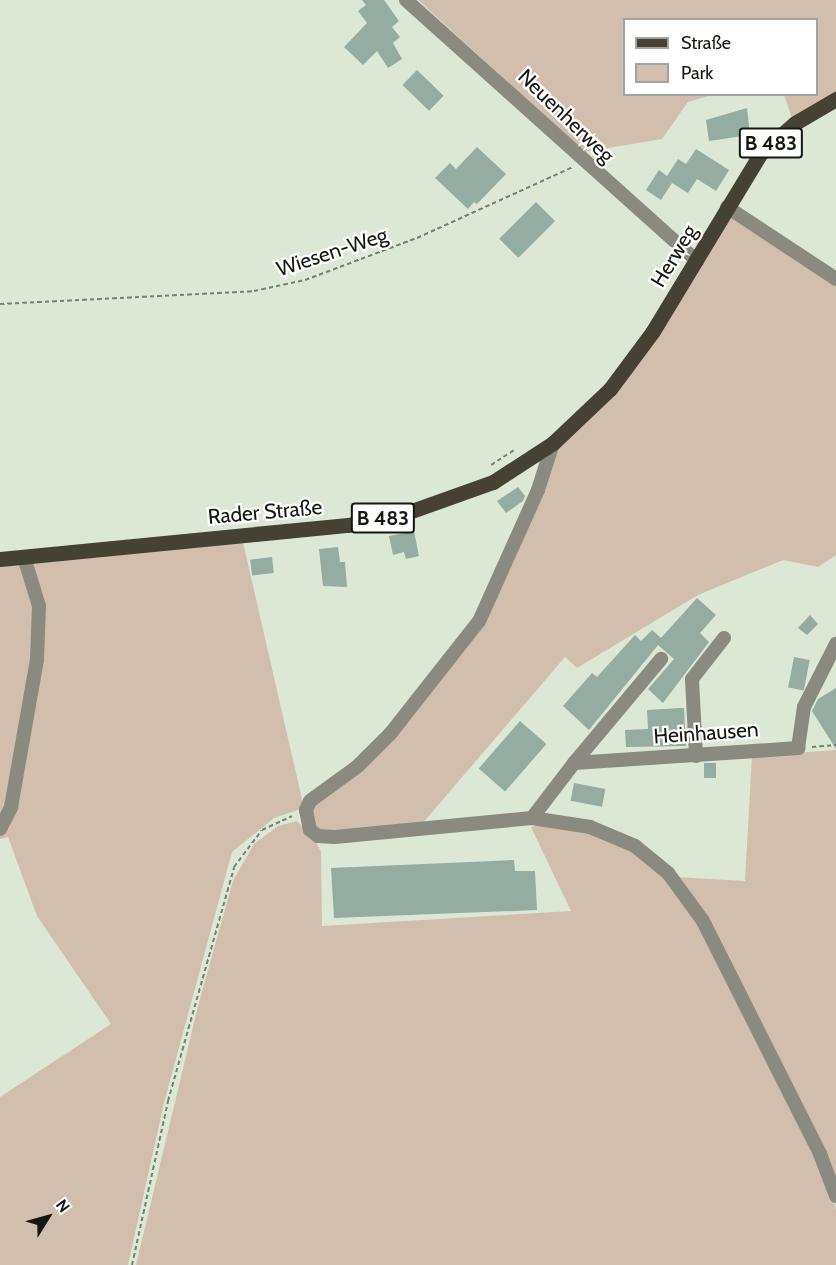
<!DOCTYPE html>
<html>
<head>
<meta charset="utf-8">
<style>
	body { margin:0 }
	#map { position:relative; width:836px; height:1265px; overflow:hidden; background:#dce8d5; font-family:Cabin,sans-serif }
	div>[style] { position:absolute }
	[style*='--x'] { left:calc(var(--x)*1px); top:calc(var(--y)*1px); width:calc(var(--w)*1px); rotate:calc(var(--a)*1deg) }
	.green>* { inset:0; background:#d2beac }
	.building>* { inset:0; background:#95aca2; transform-origin:0 0 }
	.path>* { height:2px; margin-top:-1px; transform-origin:0; background:repeating-linear-gradient(90deg,#777f72 0 4.5px,transparent 0 7.5px) }
	.minor>* { height:14px; margin:-7px; padding:0 7px; transform-origin:7px; border-radius:7px; background:#8b8a81 }
	.major>* { height:15px; margin:-7.5px; padding:0 7.5px; transform-origin:7.5px; border-radius:7.5px; background:#454233 }
	span { translate:-50% -50%; white-space:nowrap; text-align:center; line-height:1.15; -webkit-text-stroke:4.5px #fff; paint-order:stroke }
	.shield-label span { padding:2px 4px; background:#fff; border:2px solid; border-radius:4px; -webkit-text-stroke-width:0 }
	.shield-label { font-size:20px; color:#141811; font-weight:700 }
	.street-label { font-size:21px; color:#141811 }
	.legend { position:absolute; left:623px; top:18px; width:195px; height:78px; box-sizing:border-box; background:#fff; border:2px solid #a1a3a0; margin:0; padding:8px 10px; list-style:none; font-size:18px; color:#141811 }
	.legend li { display:flex; align-items:center; gap:12px; height:30px }
	.legend b { width:30px; border:2px solid #a1a3a0 }
	.north { position:absolute; left:18px; top:1187px; width:60px; height:60px; -webkit-text-stroke:4px #fff; paint-order:stroke; rotate:53deg; font-size:16px; font-weight:700; line-height:24px; text-align:center; color:#141811 }
	.north::after { content:''; display:block; margin:auto; width:21px; height:27px; background:#141811; clip-path:polygon(50% 0,100% 100%,50% 72%,0 100%) }
</style>
</head>
<body>
<div id="map">
	<div class="green">
		<div style="clip-path:polygon(418px 0,836px 0,836px 96px,793px 121px,784px 95px,816px 94px,816px 20px,624px 20px,624px 94px,712px 95px,688px 102px,662px 139px,584px 152px)"></div>
		<div style="clip-path:polygon(728px 211px,836px 281px,836px 555px,818px 567px,783px 560px,698px 595px,577px 668px,565px 657px,421px 825px,354px 833px,312px 829px,312px 802px,457px 657px,557px 443px,592px 412px)"></div>
		<div style="clip-path:polygon(242px 538px,304px 808px,274px 818px,232px 852px,164px 1103px,128px 1265px,0 1265px,0 1097px,111px 1024px,37px 916px,8px 837px,0 839px,0 561px)"></div>
		<div style="clip-path:polygon(836px 750px,836px 1187px,676px 877px,745px 881px,752px 756px)"></div>
		<div style="clip-path:polygon(297px 821px,315px 840px,321px 852px,322px 926px,571px 911px,531px 827px,544px 824px,593px 833px,651px 861px,681px 892px,818px 1156px,836px 1209px,836px 1265px,136px 1265px,198px 1006px,233px 881px,254px 844px,278px 826px)"></div>
	</div>
	<div class="building">
		<div style="clip-path:polygon(362px 0,384px 0,399px 21px,392px 27px,400px 37px,393px 43px,402px 59px,388px 68px,377px 51px,363px 65px,344px 47px,367px 23px,358px 11px,366px 5px)"></div>
		<div style="left:417px;top:70px;width:37px;height:21px;rotate:44deg"></div>
		<div style="clip-path:polygon(747px 108px,750px 135px,709px 141px,706px 120px)"></div>
		<div style="clip-path:polygon(477px 147px,506px 174px,477px 204px,474px 202px,468px 209px,435px 178px,450px 163px,456px 169px)"></div>
		<div style="clip-path:polygon(696px 149px,729px 170px,716px 191px,697px 179px,688px 193px,672px 183px,661px 200px,646px 190px,659px 170px,667px 176px,678px 159px,686px 164px)"></div>
		<div style="left:536px;top:202px;width:27px;height:52px;rotate:45deg"></div>
		<div style="clip-path:polygon(518px 487px,525px 496px,523px 501px,506px 513px,497px 501px)"></div>
		<div style="clip-path:polygon(414px 531px,419px 556px,406px 559px,404px 552px,393px 555px,389px 536px)"></div>
		<div style="clip-path:polygon(338px 547px,340px 562px,345px 562px,347px 587px,323px 586px,319px 549px)"></div>
		<div style="left:272px;top:557px;width:16px;height:22px;rotate:83deg"></div>
		<div style="clip-path:polygon(697px 598px,716px 615px,700px 633px,709px 642px,663px 703px,648px 689px,674px 659px,658px 645px,589px 730px,563px 706px,592px 673px,597px 677px,635px 635px,641px 641px,652px 630px,661px 638px)"></div>
		<div style="clip-path:polygon(810px 615px,818px 624px,807px 635px,798px 628px)"></div>
		<div style="left:794px;top:657px;width:16px;height:31px;rotate:11deg"></div>
		<div style="clip-path:polygon(836px 688px,836px 749px,812px 711px,818px 699px)"></div>
		<div style="clip-path:polygon(681px 708px,684px 708px,686px 746px,626px 747px,625px 730px,648px 729px,647px 710px)"></div>
		<div style="left:520px;top:721px;width:35px;height:63px;rotate:41deg"></div>
		<div style="left:704px;top:763px;width:12px;height:15px"></div>
		<div style="left:574px;top:783px;width:32px;height:18px;rotate:11deg"></div>
		<div style="clip-path:polygon(514px 860px,515px 871px,535px 871px,537px 910px,334px 918px,331px 868px)"></div>
	</div>
	<div class="path">
		<div style="--x:0;--y:304;--w:254;--a:-2.9"></div>
		<div style="--x:254;--y:291;--w:52;--a:-12.2"></div>
		<div style="--x:305;--y:280;--w:120;--a:-20.6"></div>
		<div style="--x:417;--y:238;--w:171;--a:-24.5"></div>
		<div style="--x:491;--y:465;--w:27;--a:-33"></div>
		<div style="--x:812;--y:747;--w:24;--a:-5"></div>
		<div style="--x:132;--y:1265;--w:168;--a:-77.6"></div>
		<div style="--x:168;--y:1101;--w:243;--a:-74.2"></div>
		<div style="--x:234;--y:867;--w:46;--a:-52.9"></div>
		<div style="--x:262;--y:830;--w:33;--a:-25"></div>
	</div>
	<div class="minor">
		<div style="--x:406;--y:0;--w:391;--a:41.9"></div>
		<div style="--x:727;--y:207;--w:131;--a:33.4"></div>
		<div style="--x:553;--y:443;--w:49;--a:107.7"></div>
		<div style="--x:538;--y:490;--w:144;--a:114.2"></div>
		<div style="--x:479;--y:621;--w:144;--a:128.2"></div>
		<div style="--x:390;--y:734;--w:45;--a:135"></div>
		<div style="--x:358;--y:766;--w:59;--a:143.9"></div>
		<div style="--x:310;--y:801;--w:10;--a:114"></div>
		<div style="--x:306;--y:810;--w:20;--a:79"></div>
		<div style="--x:310;--y:830;--w:10;--a:37"></div>
		<div style="--x:318;--y:836;--w:17;--a:3"></div>
		<div style="--x:335;--y:837;--w:198;--a:-5.5"></div>
		<div style="--x:532;--y:818;--w:59;--a:8.8"></div>
		<div style="--x:590;--y:827;--w:49;--a:22.9"></div>
		<div style="--x:635;--y:846;--w:43;--a:39.3"></div>
		<div style="--x:668;--y:873;--w:59;--a:53.9"></div>
		<div style="--x:703;--y:921;--w:261;--a:63.3"></div>
		<div style="--x:820;--y:1154;--w:45;--a:69.1"></div>
		<div style="--x:696;--y:756;--w:77;--a:-93"></div>
		<div style="--x:692;--y:679;--w:52;--a:-52"></div>
		<div style="--x:574;--y:763;--w:136;--a:-50.1"></div>
		<div style="--x:532;--y:818;--w:69;--a:-52.6"></div>
		<div style="--x:574;--y:763;--w:225;--a:-3.8"></div>
		<div style="--x:798;--y:748;--w:41;--a:-81.7"></div>
		<div style="--x:804;--y:707;--w:71;--a:-63.1"></div>
		<div style="--x:0;--y:829;--w:25;--a:-63"></div>
		<div style="--x:11;--y:807;--w:149;--a:-80"></div>
		<div style="--x:37;--y:660;--w:54;--a:-87.9"></div>
		<div style="--x:39;--y:606;--w:51;--a:-107"></div>
	</div>
	<div class="major">
		<div style="--x:0;--y:559;--w:350;--a:-5.6"></div>
		<div style="--x:348;--y:525;--w:56;--a:-11.3"></div>
		<div style="--x:403;--y:514;--w:96;--a:-19.6"></div>
		<div style="--x:493;--y:482;--w:72;--a:-33"></div>
		<div style="--x:553;--y:443;--w:79;--a:-43.5"></div>
		<div style="--x:610;--y:389;--w:72;--a:-53.4"></div>
		<div style="--x:653;--y:331;--w:208;--a:-58.8"></div>
		<div style="--x:761;--y:153;--w:45;--a:-41.4"></div>
		<div style="--x:795;--y:123;--w:48;--a:-30.3"></div>
	</div>
	<div class="shield-label">
		<span style="left:771px;top:143px">B 483</span>
		<span style="left:383px;top:518px">B 483</span>
	</div>
	<div class="street-label">
		<span style="left:566px;top:116px;rotate:44deg">Neuenherweg</span>
		<span style="left:332px;top:252px;rotate:-18deg">Wiesen-Weg</span>
		<span style="left:674px;top:256px;rotate:-59deg">Herweg</span>
		<span style="left:265px;top:512px;rotate:-5deg">Rader Straße</span>
		<span style="left:706px;top:733px;rotate:-4deg">Heinhausen</span>
	</div>
	<ul class="legend">
	<li><b style="height:8px;background:#454233"></b>Straße</li>
	<li><b style="height:16px;background:#d2beac"></b>Park</li>
	</ul>
	<div class="north">N</div>
</div>
</body>
</html>
